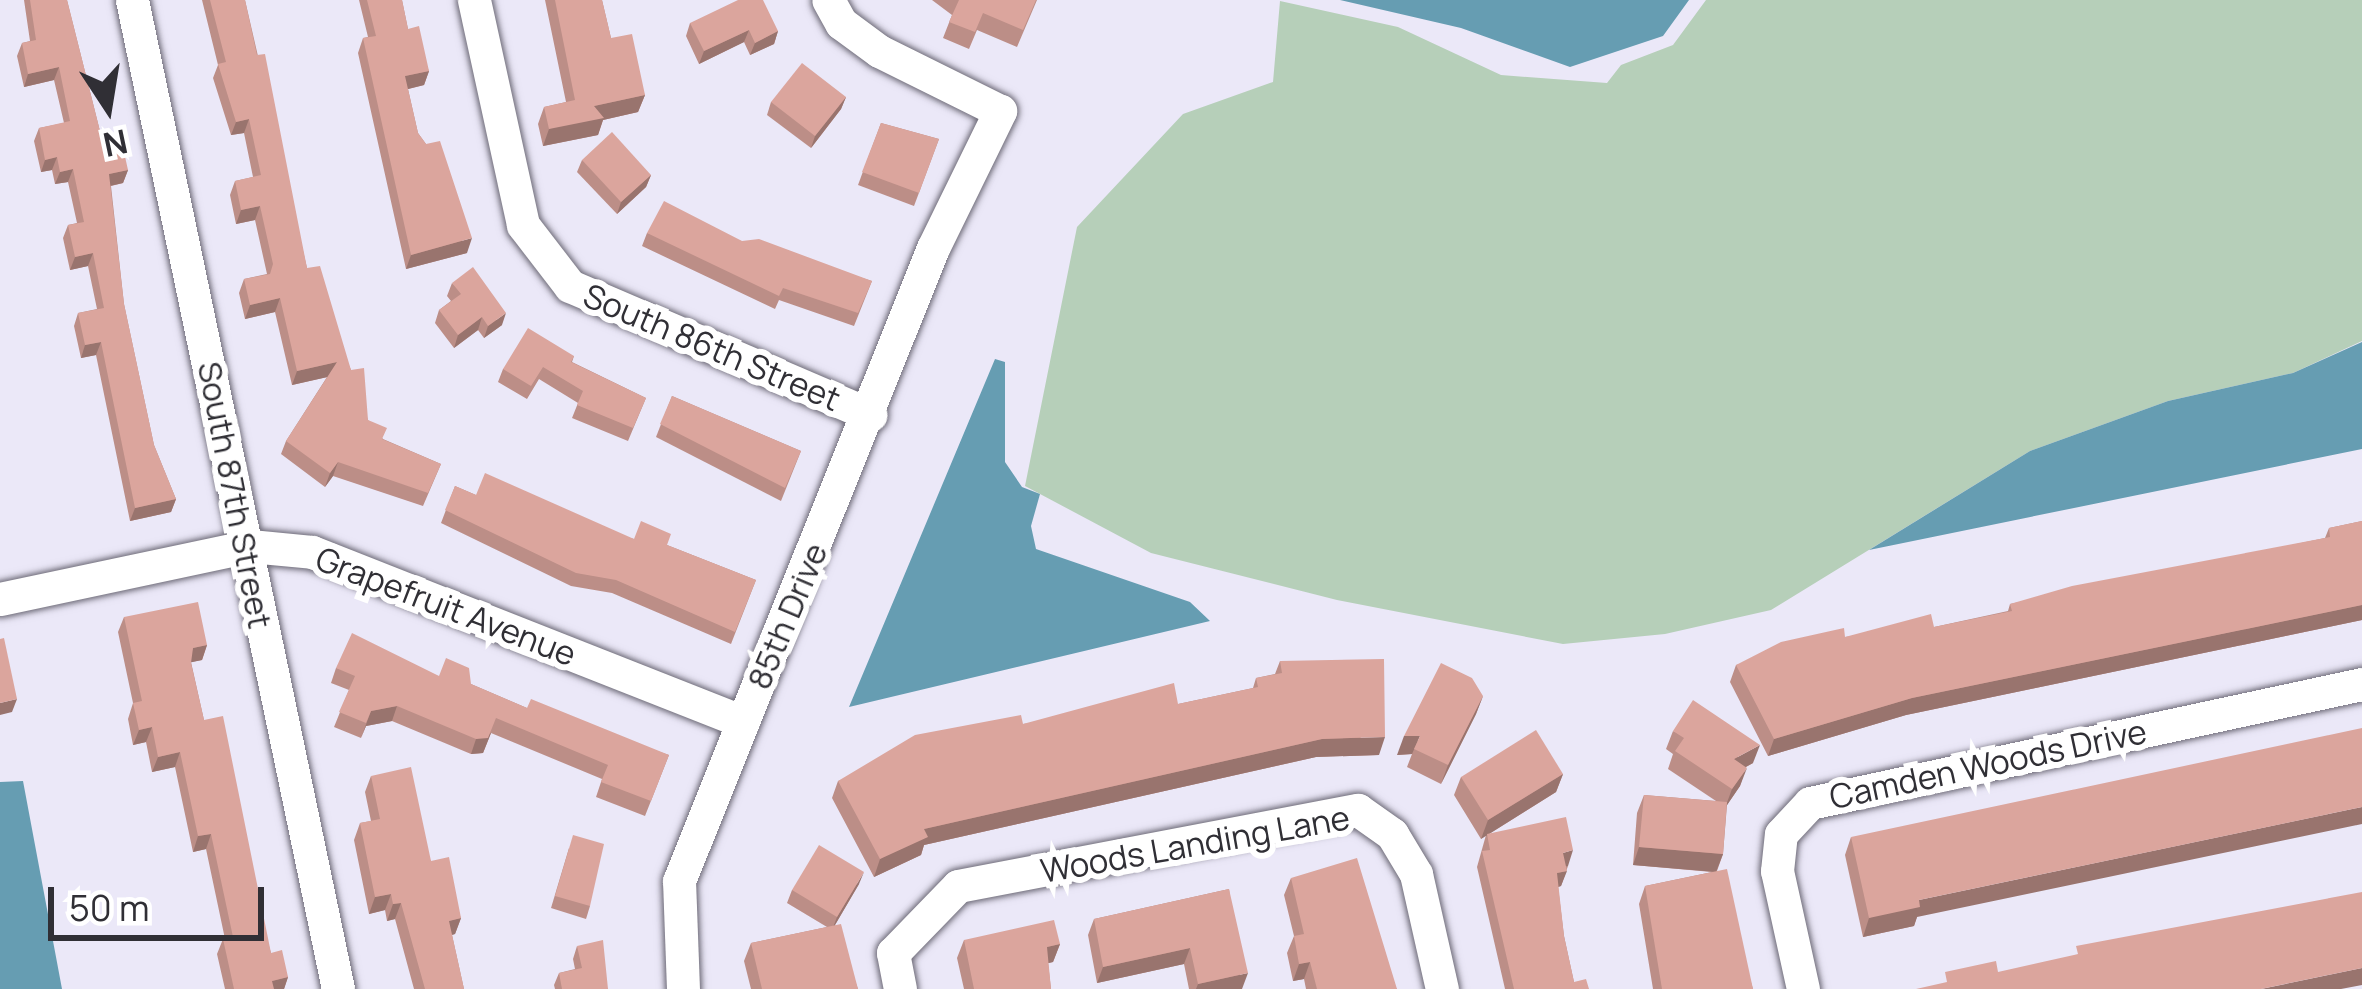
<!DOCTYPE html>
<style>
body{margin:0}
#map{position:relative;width:2362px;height:989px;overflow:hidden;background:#ebe8f8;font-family:Manrope,sans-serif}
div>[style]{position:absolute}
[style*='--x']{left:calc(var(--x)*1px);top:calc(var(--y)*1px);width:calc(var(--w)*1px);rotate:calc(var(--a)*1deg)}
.green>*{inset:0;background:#b6cfb9}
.water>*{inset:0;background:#669db2}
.roads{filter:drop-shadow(0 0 3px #6d6a77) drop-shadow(0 0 3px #6d6a77)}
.street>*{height:33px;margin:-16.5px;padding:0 16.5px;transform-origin:16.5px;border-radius:16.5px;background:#fff}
.wall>*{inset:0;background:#bc8e87}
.shaded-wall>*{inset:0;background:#99746e}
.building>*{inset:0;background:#dba59d}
span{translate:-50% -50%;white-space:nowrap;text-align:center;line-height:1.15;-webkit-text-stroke:12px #fff;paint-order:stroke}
.street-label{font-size:33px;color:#302f35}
.north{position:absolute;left:48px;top:48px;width:120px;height:120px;-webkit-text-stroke:9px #fff;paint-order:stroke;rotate:168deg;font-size:33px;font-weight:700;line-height:48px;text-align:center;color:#302f35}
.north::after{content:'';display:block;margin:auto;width:42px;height:54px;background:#302f35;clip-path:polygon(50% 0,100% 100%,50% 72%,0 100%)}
.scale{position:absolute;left:48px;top:887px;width:216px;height:54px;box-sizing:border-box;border:6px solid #302f35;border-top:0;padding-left:15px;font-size:36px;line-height:42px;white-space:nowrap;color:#302f35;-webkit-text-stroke:9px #fff;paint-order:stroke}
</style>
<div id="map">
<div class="green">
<i style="clip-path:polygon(1706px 0,2362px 0,2362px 341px,2293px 373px,2168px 401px,2030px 451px,1771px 610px,1665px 634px,1563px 644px,1337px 600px,1151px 553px,1025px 486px,1077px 227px,1183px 114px,1273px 82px,1280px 1px,1398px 27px,1501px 75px,1607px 83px,1621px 65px,1673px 45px)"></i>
</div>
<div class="water">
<i style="clip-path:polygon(1340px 0,1689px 0,1663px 36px,1570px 67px,1461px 28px)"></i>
<i style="clip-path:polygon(2362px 342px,2362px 449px,1869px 550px,2030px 451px,2168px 401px,2293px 373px)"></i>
<i style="clip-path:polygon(995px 359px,1005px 362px,1005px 462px,1022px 487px,1040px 494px,1031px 526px,1036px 549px,1190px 602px,1210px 621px,849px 707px)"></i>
<i style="clip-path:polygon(23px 781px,62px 989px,0 989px,0 782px)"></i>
</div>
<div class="roads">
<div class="street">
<i style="--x:132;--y:0;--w:1010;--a:78.23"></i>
<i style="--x:474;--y:0;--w:230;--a:77.7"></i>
<i style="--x:523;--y:225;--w:77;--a:52.4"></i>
<i style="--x:570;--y:286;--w:327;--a:23.2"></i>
<i style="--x:0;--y:599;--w:256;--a:-12"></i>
<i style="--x:250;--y:546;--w:62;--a:5.5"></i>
<i style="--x:312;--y:552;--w:463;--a:21.5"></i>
<i style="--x:683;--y:989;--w:108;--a:-92.1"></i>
<i style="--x:679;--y:881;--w:682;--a:-68.14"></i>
<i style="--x:933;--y:248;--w:153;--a:-63.9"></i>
<i style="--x:1000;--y:111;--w:135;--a:-153.6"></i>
<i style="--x:879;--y:51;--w:47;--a:-143.6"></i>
<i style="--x:841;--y:23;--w:26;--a:-119"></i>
<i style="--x:900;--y:989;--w:37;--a:-101"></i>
<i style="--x:893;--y:953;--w:93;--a:-45.9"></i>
<i style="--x:958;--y:886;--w:407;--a:-10.8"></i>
<i style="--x:1358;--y:810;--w:42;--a:35.2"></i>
<i style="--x:1392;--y:834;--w:47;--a:59"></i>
<i style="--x:1416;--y:874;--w:118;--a:77.3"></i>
<i style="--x:1803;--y:989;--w:121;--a:-102.4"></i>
<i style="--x:1777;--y:871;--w:37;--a:-84"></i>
<i style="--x:1781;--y:834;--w:42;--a:-46.9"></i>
<i style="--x:1810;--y:803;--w:565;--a:-12.17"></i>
</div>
</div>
<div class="wall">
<i style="clip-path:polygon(24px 0,67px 0,104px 147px,128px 170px,123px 183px,111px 186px,124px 304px,154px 445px,176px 499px,171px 512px,130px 521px,96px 355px,81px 358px,74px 326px,78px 313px,97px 309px,88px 266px,70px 270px,63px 238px,68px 225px,77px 223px,68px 182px,55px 184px,52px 170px,41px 172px,34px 141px,39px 128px,64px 123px,54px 80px,24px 87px,17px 56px,22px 43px,30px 41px)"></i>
<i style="clip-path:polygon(202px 0,245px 0,307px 268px,351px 370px,368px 420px,383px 439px,441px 464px,423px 506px,333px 476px,325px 487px,281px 454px,286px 441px,327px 377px,292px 385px,275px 312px,245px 319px,239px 293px,244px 279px,267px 274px,255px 220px,236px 224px,230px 195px,235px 181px,253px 177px,244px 133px,231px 135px,213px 78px,218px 65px)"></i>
<i style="clip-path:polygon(359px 0,402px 0,408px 29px,429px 71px,424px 85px,408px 89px,418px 133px,426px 144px,467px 253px,406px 269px,358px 53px,363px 38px,368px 37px)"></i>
<i style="clip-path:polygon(545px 0,602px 0,611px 38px,645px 95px,638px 112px,603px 120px,598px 135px,543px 146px,538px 124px,544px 107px,566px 102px)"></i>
<i style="clip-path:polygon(932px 0,1037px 0,1017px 47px,977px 30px,969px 49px,943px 38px,952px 15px)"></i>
<i style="clip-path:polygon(690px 23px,778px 31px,774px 44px,750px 55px,744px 42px,699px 64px,686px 36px)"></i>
<i style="clip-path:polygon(846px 97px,841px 109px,811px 148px,767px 115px,771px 102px)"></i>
<i style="clip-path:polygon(881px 123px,939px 139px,914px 206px,858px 185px)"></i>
<i style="clip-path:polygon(582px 160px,651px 175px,646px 187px,617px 214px,577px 172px)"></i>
<i style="clip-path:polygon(647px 233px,742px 241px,872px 281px,854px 326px,779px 300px,775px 309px,642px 246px)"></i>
<i style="clip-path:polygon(452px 283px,502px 325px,484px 338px,478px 330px,454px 348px,435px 323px,439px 310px,451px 301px,447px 296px)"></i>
<i style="clip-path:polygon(574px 356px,572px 362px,646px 398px,628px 441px,572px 418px,578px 403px,539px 379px,527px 399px,498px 382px,503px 369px)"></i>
<i style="clip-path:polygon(672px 396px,801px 451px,781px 501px,656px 437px)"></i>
<i style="clip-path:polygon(455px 486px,476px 495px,634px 539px,667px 545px,756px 580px,731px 644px,612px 593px,571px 586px,441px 523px)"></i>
<i style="clip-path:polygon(2362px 521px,2362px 620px,1906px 715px,1768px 756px,1730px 682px,1736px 665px,1845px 637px,1934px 627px,2008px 611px,2010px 604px,2325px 538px,2329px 528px)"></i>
<i style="clip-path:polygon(124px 617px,207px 645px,202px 660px,191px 662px,204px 720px,271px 953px,288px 977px,284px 989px,225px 989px,217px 954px,223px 939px,225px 939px,206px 849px,193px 852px,175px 767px,152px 772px,146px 742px,133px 745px,128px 719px,133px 703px,118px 632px)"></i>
<i style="clip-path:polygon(1280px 661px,1379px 755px,1316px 757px,924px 845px,921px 855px,874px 877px,832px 798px,838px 781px,1023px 724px,1178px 704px,1253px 688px,1256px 678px,1275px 674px)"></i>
<i style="clip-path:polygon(336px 668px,439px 676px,471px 684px,527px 708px,669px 755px,645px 816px,596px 797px,602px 779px,491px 733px,483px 753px,471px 754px,392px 721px,366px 726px,361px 738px,334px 727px,349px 690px,331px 683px)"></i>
<i style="clip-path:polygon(1483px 696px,1476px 714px,1441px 784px,1407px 767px,1412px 754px,1397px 755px)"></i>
<i style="clip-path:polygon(1673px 731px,1753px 763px,1746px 767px,1740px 786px,1727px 805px,1723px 854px,1717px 871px,1753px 989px,1653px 989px,1639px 904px,1645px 886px,1712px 872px,1633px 865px,1637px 813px,1644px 795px,1716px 801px,1668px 769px,1673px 754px,1666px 749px)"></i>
<i style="clip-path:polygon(1563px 774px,1556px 792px,1489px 834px,1568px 866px,1561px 886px,1558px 887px,1564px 936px,1574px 982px,1589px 989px,1505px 989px,1477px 867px,1486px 835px,1481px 839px,1454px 795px,1461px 777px)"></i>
<i style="clip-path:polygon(371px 776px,431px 861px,461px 918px,455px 934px,452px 935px,464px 989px,414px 989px,395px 919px,387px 921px,385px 910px,369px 914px,354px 840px,360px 823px,371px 821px,365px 792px)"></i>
<i style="clip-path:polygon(1851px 837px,1917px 917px,1914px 926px,1863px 937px,1845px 855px)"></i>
<i style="clip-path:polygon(569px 848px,590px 906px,586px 919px,551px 908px)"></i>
<i style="clip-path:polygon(1291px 878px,1397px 989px,1306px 989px,1304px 979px,1293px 981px,1287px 953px,1294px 936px,1284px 895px)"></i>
<i style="clip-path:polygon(859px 884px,835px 925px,858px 989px,751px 989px,744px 961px,751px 943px,827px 927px,787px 903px,792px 890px)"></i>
<i style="clip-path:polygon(1229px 889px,1242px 989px,1189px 989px,1184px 964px,1097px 983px,1088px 935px,1094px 919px)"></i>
<i style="clip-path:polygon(964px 940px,1060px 944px,1053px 962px,1048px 963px,1051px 989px,964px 989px,957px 958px)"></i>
<i style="clip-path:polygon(577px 946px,608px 989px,555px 989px,554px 985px,559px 973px,575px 969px,573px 959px)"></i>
</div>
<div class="shaded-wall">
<i style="clip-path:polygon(749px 30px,744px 42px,699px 64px,704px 51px)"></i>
<i style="clip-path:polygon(778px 31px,774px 44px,750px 55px,755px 43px)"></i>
<i style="clip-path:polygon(59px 67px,54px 80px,24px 87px,28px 74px)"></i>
<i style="clip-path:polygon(429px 71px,424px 85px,400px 91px,405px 76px)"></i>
<i style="clip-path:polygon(645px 95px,638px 112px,603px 120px,598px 135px,543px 146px,549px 129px,594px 106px)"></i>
<i style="clip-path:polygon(846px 97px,841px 109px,811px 148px,815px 136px)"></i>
<i style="clip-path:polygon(249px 119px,244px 133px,231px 135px,236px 122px)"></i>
<i style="clip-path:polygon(57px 157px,52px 170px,41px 172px,45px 160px)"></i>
<i style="clip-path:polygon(73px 169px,68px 182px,55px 184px,60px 172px)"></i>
<i style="clip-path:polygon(128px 170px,123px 183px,105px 187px,109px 174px)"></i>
<i style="clip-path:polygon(651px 175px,646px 187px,617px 214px,621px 202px)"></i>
<i style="clip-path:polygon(260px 206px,255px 220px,236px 224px,241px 210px)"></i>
<i style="clip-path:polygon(472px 238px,467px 253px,406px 269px,411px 255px)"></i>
<i style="clip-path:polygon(93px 253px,88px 266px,70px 270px,75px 257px)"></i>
<i style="clip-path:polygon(280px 298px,275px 312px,245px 319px,250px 305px)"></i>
<i style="clip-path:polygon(506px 313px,502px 325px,484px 338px,488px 326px)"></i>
<i style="clip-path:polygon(482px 317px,478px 330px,454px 348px,458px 335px)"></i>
<i style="clip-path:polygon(101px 342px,96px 355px,81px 358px,85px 345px)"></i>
<i style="clip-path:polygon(337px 362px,332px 376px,292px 385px,297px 371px)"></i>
<i style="clip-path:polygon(338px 462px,333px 476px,325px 487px,330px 473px)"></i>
<i style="clip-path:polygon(176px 499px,171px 512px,130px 521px,135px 508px)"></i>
<i style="clip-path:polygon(2362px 605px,2362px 620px,1906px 715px,1768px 756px,1774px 739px,1912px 698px)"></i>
<i style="clip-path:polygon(207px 645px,202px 660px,188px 663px,193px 648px)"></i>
<i style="clip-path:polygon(1483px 696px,1476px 714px,1441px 784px,1448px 765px)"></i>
<i style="clip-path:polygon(17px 699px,12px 712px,0 715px,0 703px)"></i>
<i style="clip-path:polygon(397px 706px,392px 721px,366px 726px,361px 738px,371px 711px)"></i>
<i style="clip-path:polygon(152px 727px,146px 742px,133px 745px,139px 730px)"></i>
<i style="clip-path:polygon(491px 733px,483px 753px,471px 754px,476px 739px)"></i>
<i style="clip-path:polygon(1404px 736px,1420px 736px,1412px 754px,1397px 755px)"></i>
<i style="clip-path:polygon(1385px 737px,1379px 755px,1316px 757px,924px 845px,921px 855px,874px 877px,880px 859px,924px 829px,1322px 739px)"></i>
<i style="clip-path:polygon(1760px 745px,1753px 763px,1727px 777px,1734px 759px)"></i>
<i style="clip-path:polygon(180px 752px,175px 767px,152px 772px,158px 757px)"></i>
<i style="clip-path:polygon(1747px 768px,1740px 786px,1725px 808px,1732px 789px)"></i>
<i style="clip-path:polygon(1563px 774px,1556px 792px,1481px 839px,1488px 820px)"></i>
<i style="clip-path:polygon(2362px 807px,2362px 824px,1917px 917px,1914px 926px,1863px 937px,1869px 918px,1919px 900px)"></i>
<i style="clip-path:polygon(211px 834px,206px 849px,193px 852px,198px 836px)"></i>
<i style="clip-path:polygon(1639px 847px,1723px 854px,1716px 872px,1633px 865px)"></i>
<i style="clip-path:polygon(1573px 850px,1568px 866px,1557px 868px,1563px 853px)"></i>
<i style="clip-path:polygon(1567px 871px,1561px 886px,1551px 889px,1557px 873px)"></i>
<i style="clip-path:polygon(864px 872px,859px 884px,832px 930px,837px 917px)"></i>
<i style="clip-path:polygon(391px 894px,385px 910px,369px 914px,375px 897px)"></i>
<i style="clip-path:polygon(401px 903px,395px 919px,387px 921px,393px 904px)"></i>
<i style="clip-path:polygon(461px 918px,455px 934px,443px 937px,449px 921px)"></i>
<i style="clip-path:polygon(1060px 944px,1053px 962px,1040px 965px,1047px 947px)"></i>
<i style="clip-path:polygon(1190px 948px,1184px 964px,1097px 983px,1103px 967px)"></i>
<i style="clip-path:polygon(1310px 962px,1304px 979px,1293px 981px,1299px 964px)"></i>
<i style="clip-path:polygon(2362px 968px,2362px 985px,2341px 989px,2261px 989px)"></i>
<i style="clip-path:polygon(1248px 973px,1242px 989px,1196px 989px,1198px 984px)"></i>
<i style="clip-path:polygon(288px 977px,284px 989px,269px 989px,272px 981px)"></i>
</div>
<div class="building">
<i style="clip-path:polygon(30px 0,67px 0,104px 147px,122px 143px,128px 170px,109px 174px,124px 304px,154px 445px,176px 499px,135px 508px,101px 342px,85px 345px,78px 313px,104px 308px,93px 253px,75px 257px,68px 225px,84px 222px,73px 169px,60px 172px,57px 157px,45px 160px,39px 128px,70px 121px,59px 67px,28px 74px,22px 43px,36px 40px)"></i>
<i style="clip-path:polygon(210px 0,245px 0,257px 55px,265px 54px,307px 268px,320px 266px,351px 370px,364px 368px,368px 420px,387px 428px,382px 439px,441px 464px,428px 493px,338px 462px,330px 473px,286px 441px,337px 362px,297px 371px,280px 298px,250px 305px,244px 279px,270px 274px,273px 264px,260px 206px,241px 210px,235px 181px,261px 175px,249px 119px,236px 122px,218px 64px,226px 62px)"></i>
<i style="clip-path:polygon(367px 0,402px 0,408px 29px,419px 26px,429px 71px,405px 76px,418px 133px,426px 144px,440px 141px,472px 238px,411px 255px,363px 38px,376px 36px)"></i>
<i style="clip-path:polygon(555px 0,602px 0,611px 38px,632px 34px,645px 95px,594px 106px,604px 118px,549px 129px,544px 107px,575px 100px)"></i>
<i style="clip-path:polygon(738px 0,763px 0,778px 31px,755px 43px,749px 30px,704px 51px,690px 23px)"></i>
<i style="clip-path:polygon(959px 0,1036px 0,1023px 30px,983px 13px,975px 32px,949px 22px)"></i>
<i style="clip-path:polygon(802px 63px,846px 97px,815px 136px,771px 102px)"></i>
<i style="clip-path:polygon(881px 123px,939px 139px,919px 193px,862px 172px)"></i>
<i style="clip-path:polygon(612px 132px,651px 175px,621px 202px,582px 160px)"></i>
<i style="clip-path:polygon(664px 201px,742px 241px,759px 239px,872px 281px,858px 313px,783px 288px,779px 296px,647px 233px)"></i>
<i style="clip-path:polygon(473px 267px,506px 313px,488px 326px,482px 317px,458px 335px,439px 310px,461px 294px,452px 283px)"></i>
<i style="clip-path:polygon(528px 328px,574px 356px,571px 362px,646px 398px,633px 428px,577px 405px,583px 391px,543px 367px,531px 386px,503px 369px)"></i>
<i style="clip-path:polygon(672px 396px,801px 451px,785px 488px,660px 424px)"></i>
<i style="clip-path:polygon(485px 473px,634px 539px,641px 521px,671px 534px,667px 545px,756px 580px,735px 632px,616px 580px,576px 573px,445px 510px,455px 486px,476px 495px)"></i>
<i style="clip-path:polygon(2362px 521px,2362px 605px,1912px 698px,1774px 739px,1736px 665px,1781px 642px,1844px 628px,1845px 637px,1931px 614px,1934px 627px,2012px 611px,2010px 604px,2072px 586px,2330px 537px,2329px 528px)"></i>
<i style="clip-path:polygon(198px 602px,207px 645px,193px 648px,191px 663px,204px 720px,223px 716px,271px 953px,282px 950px,288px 977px,272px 981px,274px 989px,234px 989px,223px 939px,233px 937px,211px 834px,198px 836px,180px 752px,158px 757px,152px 727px,139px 730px,133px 703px,142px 701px,124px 617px)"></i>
<i style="clip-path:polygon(352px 633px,439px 676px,446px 658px,469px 668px,471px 684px,527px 708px,531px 699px,669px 755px,651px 801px,601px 782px,608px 765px,496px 718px,488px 738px,476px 739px,397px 706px,371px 711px,366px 723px,339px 712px,355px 676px,336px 668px)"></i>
<i style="clip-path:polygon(4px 638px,17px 699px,0 703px,0 639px)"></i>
<i style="clip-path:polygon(1384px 659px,1385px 737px,1322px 739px,924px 829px,928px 837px,880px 859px,838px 781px,915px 735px,1021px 715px,1023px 724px,1174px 683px,1178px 704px,1258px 687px,1256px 678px,1282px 673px,1280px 661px)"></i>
<i style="clip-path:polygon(1441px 663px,1472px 678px,1483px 696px,1448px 765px,1414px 749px,1420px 736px,1404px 736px)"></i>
<i style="clip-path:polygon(1693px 700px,1760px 745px,1734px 759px,1747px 768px,1732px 789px,1675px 751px,1684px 738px,1673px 731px)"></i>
<i style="clip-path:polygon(2362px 728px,2362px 807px,1919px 900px,1920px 907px,1869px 918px,1851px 837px)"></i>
<i style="clip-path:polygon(1536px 730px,1563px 774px,1488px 820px,1461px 777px)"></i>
<i style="clip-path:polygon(411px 767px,431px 861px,449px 857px,461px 918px,449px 921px,464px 989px,425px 989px,401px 903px,393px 904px,391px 894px,375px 897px,360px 823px,380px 819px,371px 776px)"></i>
<i style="clip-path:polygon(1644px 795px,1727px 802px,1723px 854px,1639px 847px)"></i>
<i style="clip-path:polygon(1566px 817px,1573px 850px,1563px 853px,1567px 871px,1557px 873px,1564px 936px,1574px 982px,1586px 979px,1589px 989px,1514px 989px,1482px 851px,1490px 850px,1487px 834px)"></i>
<i style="clip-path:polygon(573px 835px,604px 844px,590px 906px,555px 896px)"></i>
<i style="clip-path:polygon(819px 845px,864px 872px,837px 917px,792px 890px)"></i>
<i style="clip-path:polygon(1357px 858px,1397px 989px,1317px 989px,1310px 962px,1299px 964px,1294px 936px,1304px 934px,1291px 878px)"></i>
<i style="clip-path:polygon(1727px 869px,1753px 989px,1662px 989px,1645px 886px)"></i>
<i style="clip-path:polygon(1229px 889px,1248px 973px,1198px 984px,1190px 948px,1103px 967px,1094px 919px)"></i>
<i style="clip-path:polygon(2362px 892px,2362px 968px,2261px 989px,1916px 989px,1947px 982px,1945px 972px,1996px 961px,1998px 972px,2078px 954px,2076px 946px)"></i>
<i style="clip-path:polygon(1054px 920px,1060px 944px,1047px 947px,1051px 989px,974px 989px,964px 940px)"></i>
<i style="clip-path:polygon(841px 924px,858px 989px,762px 989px,751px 943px)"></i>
<i style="clip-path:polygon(603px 940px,608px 989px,562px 989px,559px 973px,582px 968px,577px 946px)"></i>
</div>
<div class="street-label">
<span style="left:712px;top:347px;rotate:23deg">South 86th Street</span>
<span style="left:235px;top:495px;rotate:79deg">South 87th Street</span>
<span style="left:446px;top:606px;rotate:21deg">Grapefruit Avenue</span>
<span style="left:787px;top:616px;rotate:-67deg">85th Drive</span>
<span style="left:1988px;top:764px;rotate:-12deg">Camden Woods Drive</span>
<span style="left:1195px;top:844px;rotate:-10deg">Woods Landing Lane</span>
</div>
<div class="north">N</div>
<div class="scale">50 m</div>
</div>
